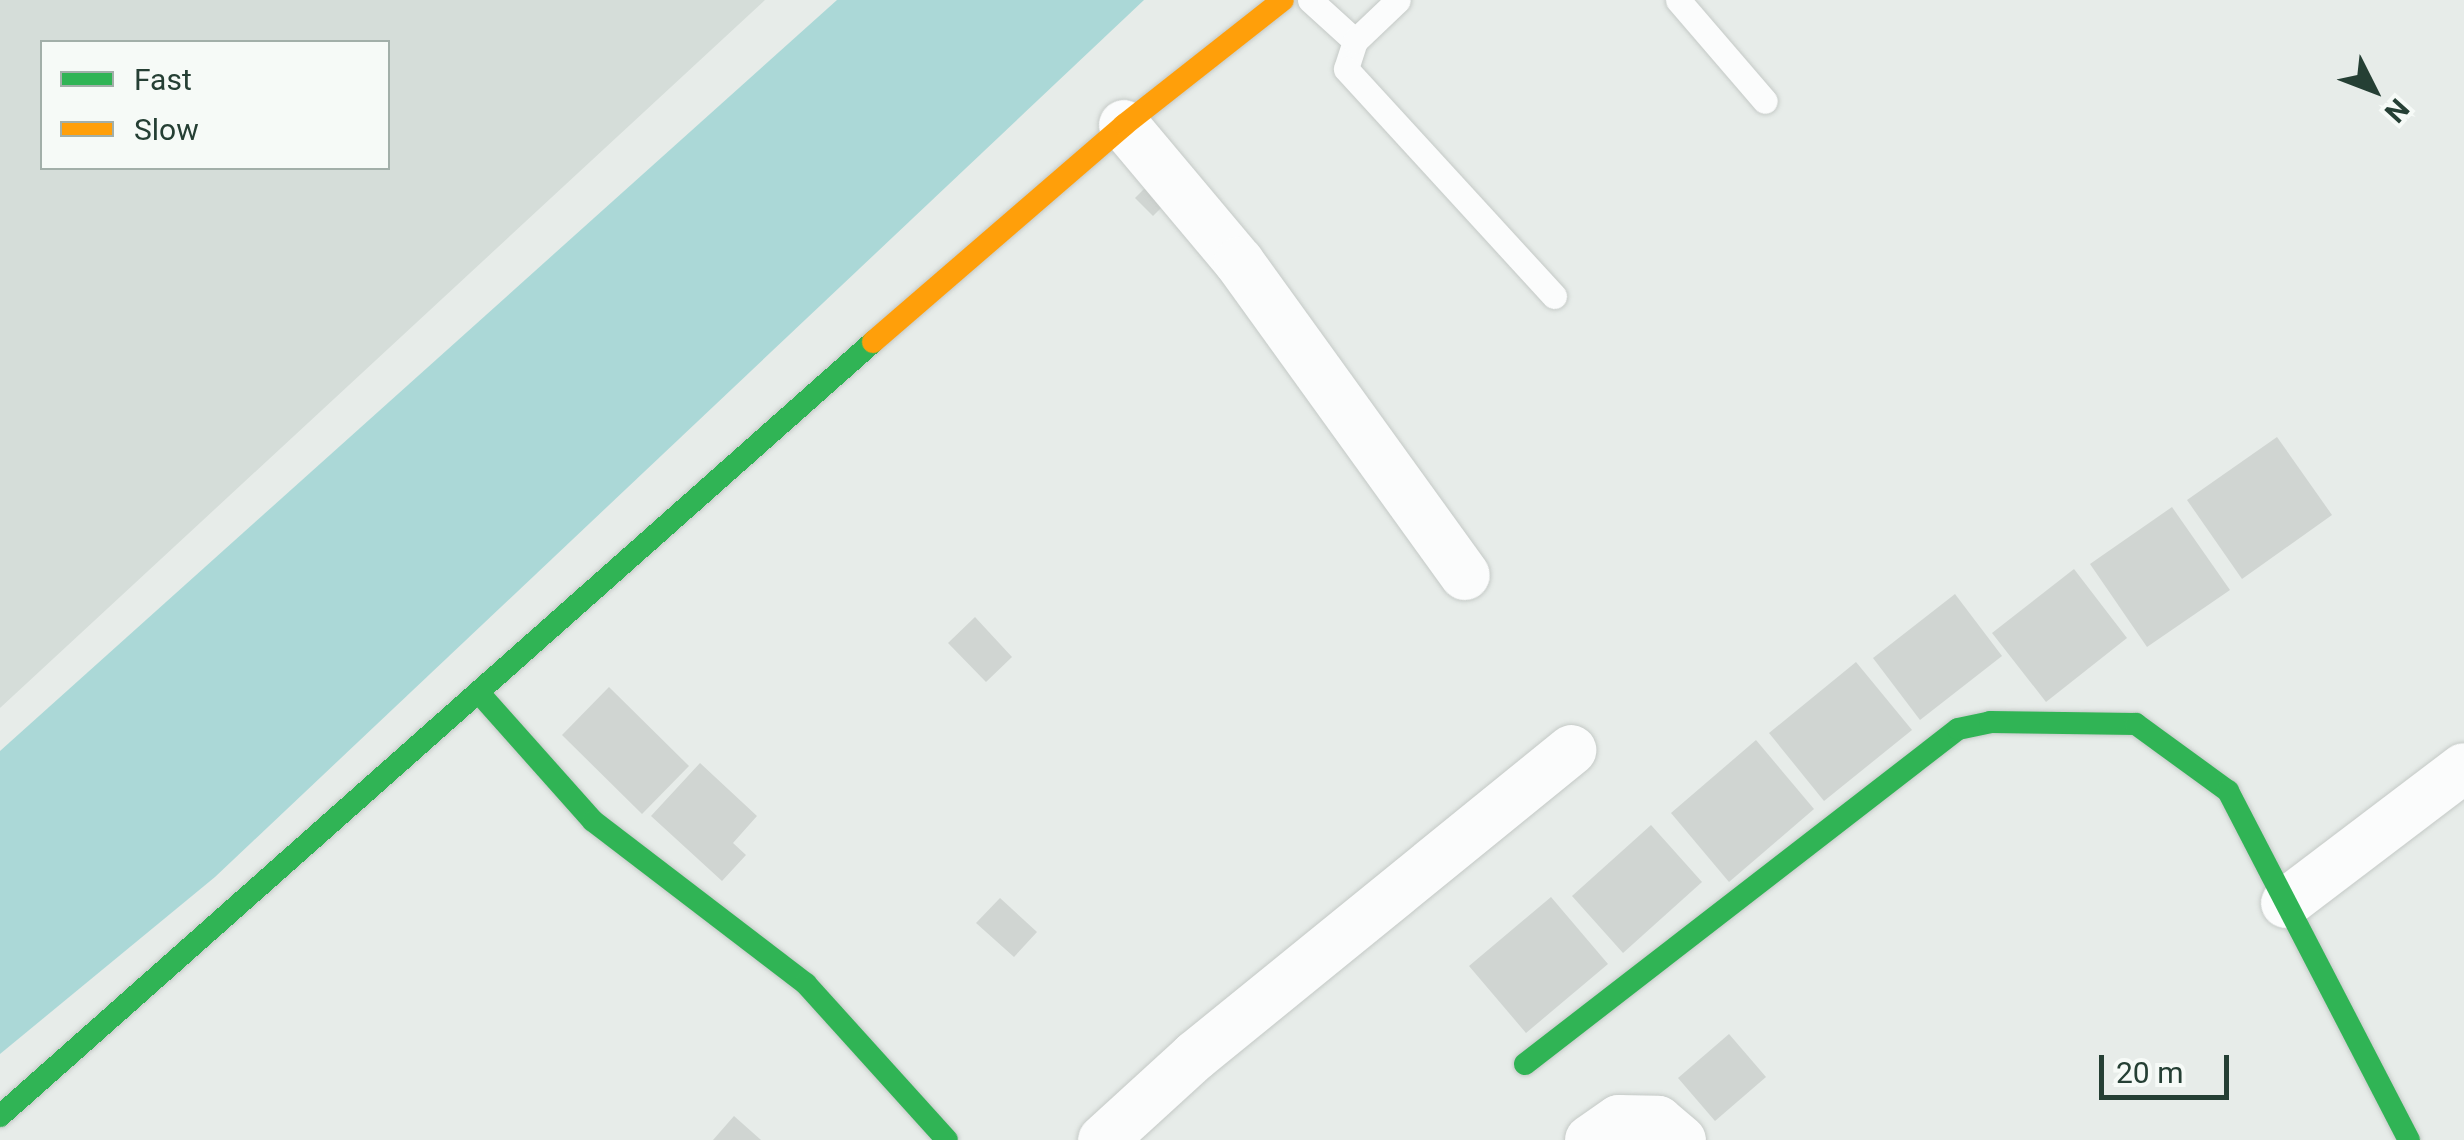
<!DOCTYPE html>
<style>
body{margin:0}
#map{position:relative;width:2464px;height:1140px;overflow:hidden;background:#e7ece9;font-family:Roboto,sans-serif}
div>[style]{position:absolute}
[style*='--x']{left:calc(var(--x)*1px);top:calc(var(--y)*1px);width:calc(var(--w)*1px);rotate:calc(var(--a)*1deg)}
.built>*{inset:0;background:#d5ddd9}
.water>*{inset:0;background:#abd8d7}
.building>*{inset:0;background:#d0d5d2}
.roads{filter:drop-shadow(0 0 2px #c4c9c6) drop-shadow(0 0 2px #c4c9c6)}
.lane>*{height:25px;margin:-12.5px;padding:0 12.5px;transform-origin:12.5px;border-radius:12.5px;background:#fbfcfc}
.street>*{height:50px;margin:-25px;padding:0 25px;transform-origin:25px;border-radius:25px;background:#fbfcfc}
.fast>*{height:22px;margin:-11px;padding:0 11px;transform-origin:11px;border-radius:11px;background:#30b455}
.slow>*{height:22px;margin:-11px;padding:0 11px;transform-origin:11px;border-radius:11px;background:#ff9f0a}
span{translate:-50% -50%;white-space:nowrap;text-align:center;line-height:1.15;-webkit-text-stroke:8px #f6faf7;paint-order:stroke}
.legend{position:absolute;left:40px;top:40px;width:350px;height:130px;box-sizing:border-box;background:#f6faf7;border:2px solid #a2afa9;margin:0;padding:12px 18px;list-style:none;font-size:30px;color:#253f34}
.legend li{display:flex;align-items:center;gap:20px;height:50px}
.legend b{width:50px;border:2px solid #a2afa9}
.north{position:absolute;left:2324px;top:40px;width:100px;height:100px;-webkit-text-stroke:8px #f6faf7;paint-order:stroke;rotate:132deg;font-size:28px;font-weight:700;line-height:40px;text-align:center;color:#253f34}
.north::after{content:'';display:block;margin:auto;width:35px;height:45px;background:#253f34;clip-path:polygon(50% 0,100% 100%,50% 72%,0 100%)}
.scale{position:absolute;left:2099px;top:1055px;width:130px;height:45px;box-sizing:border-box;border:5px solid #253f34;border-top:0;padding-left:12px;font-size:30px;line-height:35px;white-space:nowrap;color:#253f34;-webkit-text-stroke:8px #f6faf7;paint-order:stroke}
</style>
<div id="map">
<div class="built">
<i style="clip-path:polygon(evenodd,0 0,765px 0,0 708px,0 0,42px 42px,388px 42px,388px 168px,42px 168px,42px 42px)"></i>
</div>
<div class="water">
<i style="clip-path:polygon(837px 0,1144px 0,215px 877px,0 1054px,0 751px)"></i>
</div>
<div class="building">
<i style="clip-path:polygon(1151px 182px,1169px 200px,1153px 216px,1135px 198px)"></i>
<i style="clip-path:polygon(2277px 437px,2332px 515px,2242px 579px,2187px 500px)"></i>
<i style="clip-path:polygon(2172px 507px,2230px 590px,2147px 647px,2090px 564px)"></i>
<i style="clip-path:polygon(2074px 569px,2127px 638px,2046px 702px,1992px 633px)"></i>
<i style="clip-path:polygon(1955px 594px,2002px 656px,1920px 720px,1873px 658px)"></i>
<i style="clip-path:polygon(975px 617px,1012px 657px,986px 682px,948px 643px)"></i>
<i style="clip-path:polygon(1856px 662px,1912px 730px,1824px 801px,1769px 733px)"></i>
<i style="clip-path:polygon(609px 687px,689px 766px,642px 814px,562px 735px)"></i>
<i style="clip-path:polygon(1756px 740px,1814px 809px,1729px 882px,1671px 813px)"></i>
<i style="clip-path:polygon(700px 763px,757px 816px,733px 843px,746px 855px,722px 881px,651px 816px)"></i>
<i style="clip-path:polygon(1651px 825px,1702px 882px,1623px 953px,1572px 896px)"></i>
<i style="clip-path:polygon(1551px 897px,1608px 964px,1526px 1033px,1469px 966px)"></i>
<i style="clip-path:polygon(1000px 898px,1037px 932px,1014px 957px,976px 923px)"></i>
<i style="clip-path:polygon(1729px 1034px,1766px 1077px,1715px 1121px,1678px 1078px)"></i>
<i style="clip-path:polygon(734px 1116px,761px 1140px,713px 1140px)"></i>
</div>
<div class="roads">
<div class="lane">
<i style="--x:1310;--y:0;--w:61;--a:42.3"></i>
<i style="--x:1355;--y:41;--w:29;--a:108"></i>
<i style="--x:1346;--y:69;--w:308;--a:47.5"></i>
<i style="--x:1678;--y:0;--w:133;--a:49.3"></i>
<i style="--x:1355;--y:41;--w:59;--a:-43.6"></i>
</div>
<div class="street">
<i style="--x:1124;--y:125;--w:179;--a:50"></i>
<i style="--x:1239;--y:262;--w:386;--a:54.2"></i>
<i style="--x:2286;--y:903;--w:223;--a:-37.2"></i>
<i style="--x:1103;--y:1140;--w:125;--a:-42.4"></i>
<i style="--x:1195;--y:1056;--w:485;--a:-39.1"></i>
<i style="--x:1590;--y:1140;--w:35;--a:-35"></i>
<i style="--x:1619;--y:1120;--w:39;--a:1"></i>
<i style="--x:1658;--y:1121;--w:30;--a:40"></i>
</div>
<div class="fast">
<i style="--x:479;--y:693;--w:171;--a:48.3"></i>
<i style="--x:593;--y:821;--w:268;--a:37.4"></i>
<i style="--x:806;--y:984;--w:210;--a:47.9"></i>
<i style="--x:1525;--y:1064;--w:547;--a:-37.73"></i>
<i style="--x:1958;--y:729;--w:33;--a:-12"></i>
<i style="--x:1990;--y:722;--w:146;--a:0.8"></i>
<i style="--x:2136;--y:724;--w:114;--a:36.1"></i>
<i style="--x:2228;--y:791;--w:393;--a:62.6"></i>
<i style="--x:0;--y:1116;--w:1167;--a:-41.56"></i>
</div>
<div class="slow">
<i style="--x:873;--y:342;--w:332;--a:-40.8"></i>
<i style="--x:1124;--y:125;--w:202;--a:-38.2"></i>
</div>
</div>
<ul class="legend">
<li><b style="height:12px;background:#30b455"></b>Fast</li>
<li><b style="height:12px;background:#ff9f0a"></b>Slow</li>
</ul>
<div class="north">N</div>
<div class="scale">20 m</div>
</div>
